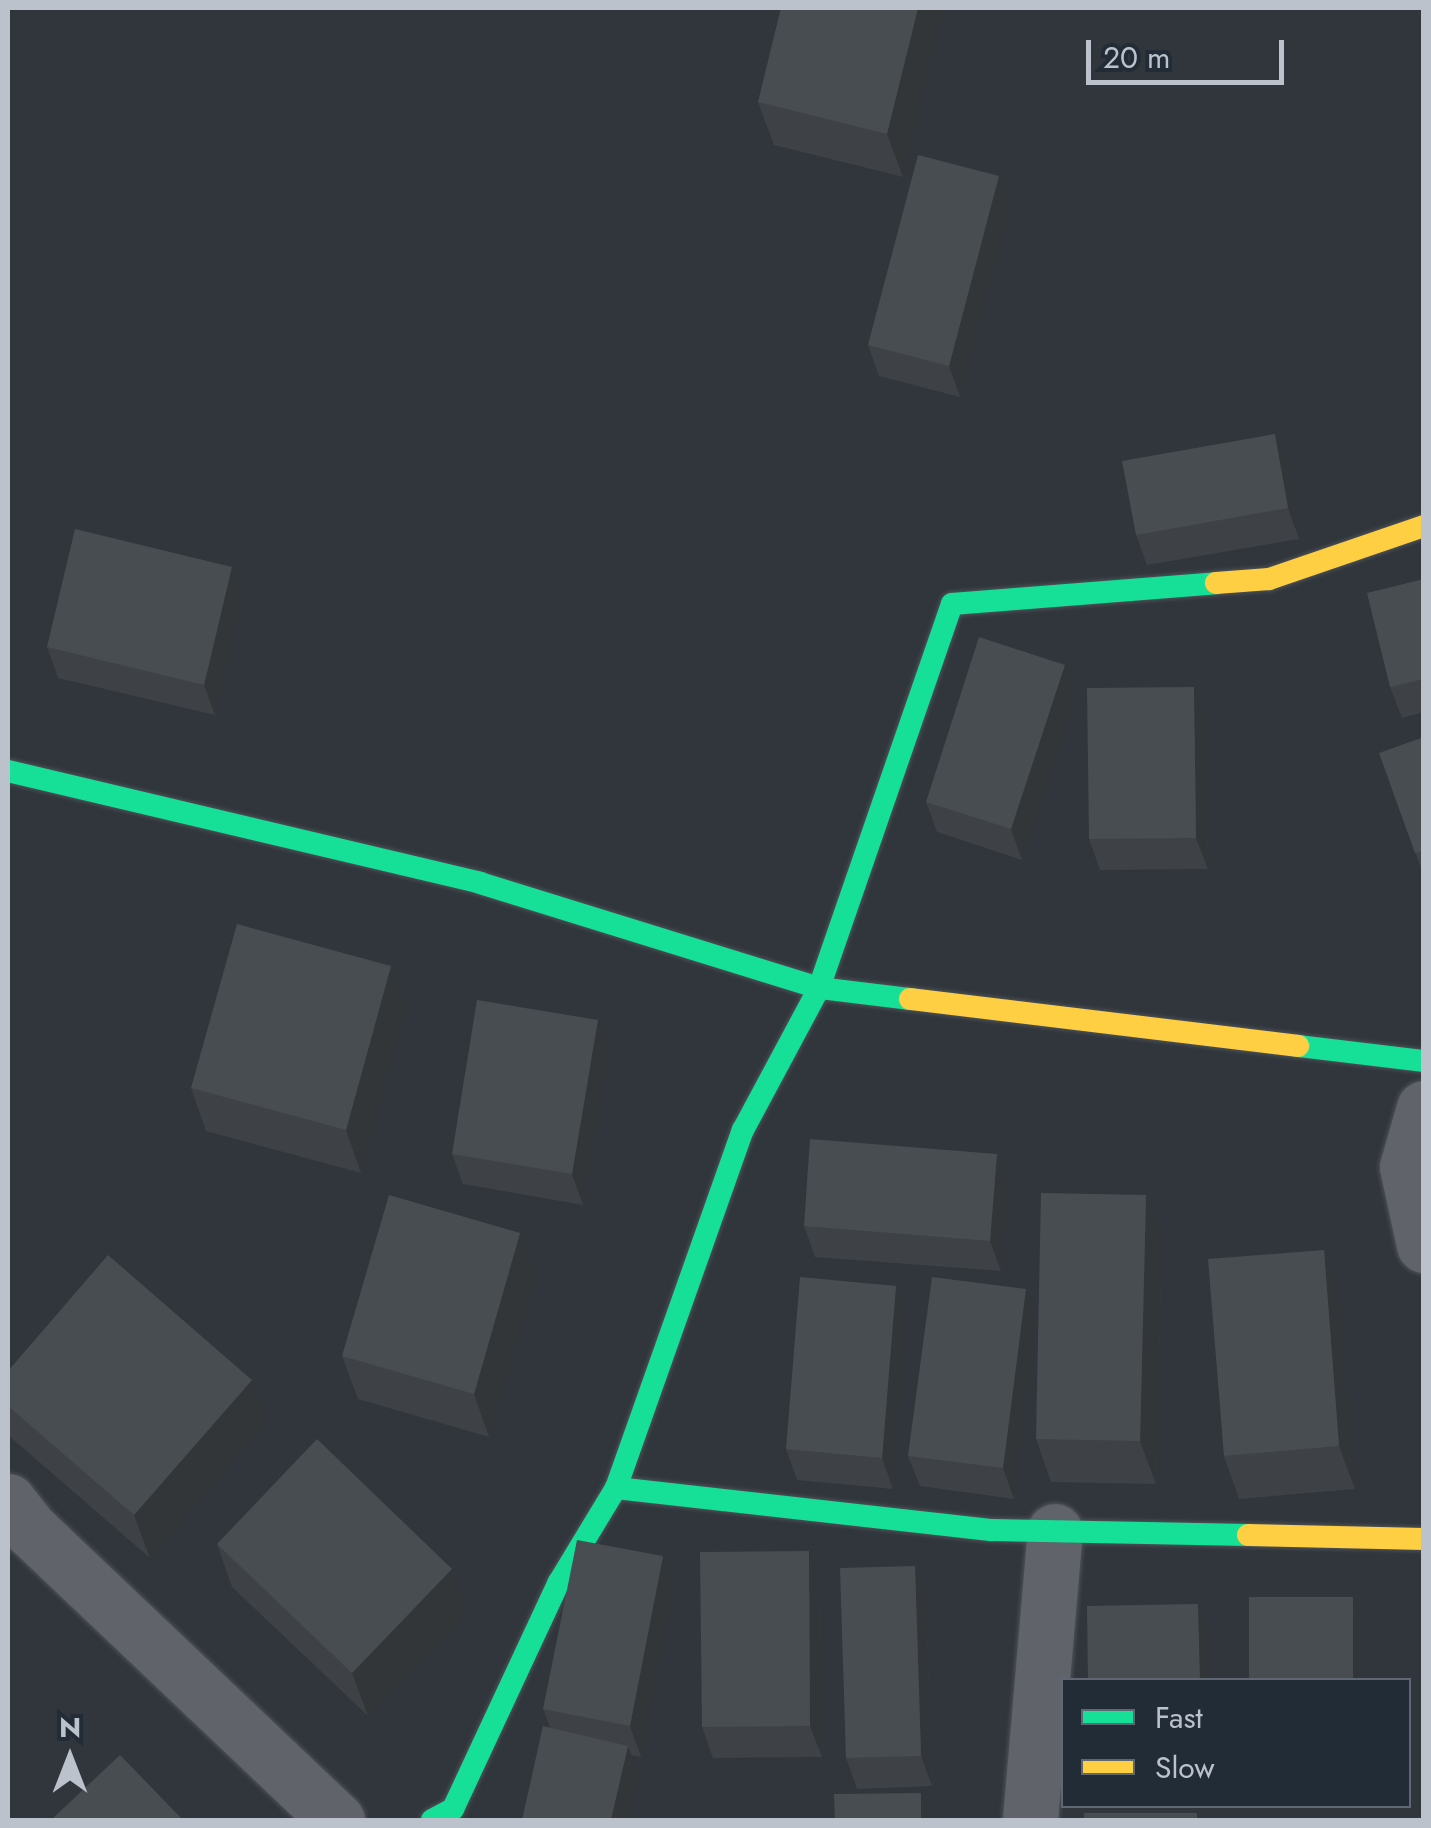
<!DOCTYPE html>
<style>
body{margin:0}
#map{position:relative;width:1431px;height:1828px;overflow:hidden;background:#30363c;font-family:Jost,sans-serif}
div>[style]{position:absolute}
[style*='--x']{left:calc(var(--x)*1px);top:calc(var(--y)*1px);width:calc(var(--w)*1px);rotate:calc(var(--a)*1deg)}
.roads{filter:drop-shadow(0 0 2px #4e5257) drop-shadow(0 0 2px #4e5257)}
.street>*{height:55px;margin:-27.5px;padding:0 27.5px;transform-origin:27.5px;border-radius:27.5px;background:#60646a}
.fast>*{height:22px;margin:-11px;padding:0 11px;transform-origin:11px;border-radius:11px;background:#16e098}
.slow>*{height:22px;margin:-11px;padding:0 11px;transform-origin:11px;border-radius:11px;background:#ffcf43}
.wall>*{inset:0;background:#3e4247}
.shaded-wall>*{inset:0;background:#323639}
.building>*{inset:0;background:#484d52}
span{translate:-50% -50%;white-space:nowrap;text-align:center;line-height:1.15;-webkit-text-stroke:10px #222c37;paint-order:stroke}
.frame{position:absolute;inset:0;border:10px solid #bbc2cb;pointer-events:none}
.legend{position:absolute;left:1061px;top:1678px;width:350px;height:130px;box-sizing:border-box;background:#222c37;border:2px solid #5f6872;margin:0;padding:12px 18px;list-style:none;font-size:30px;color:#bbc2cb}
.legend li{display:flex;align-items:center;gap:20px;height:50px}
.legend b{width:50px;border:2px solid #5f6872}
.north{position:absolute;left:20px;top:1708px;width:100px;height:100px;-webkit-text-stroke:8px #222c37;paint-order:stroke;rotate:0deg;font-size:28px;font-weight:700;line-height:40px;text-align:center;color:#bbc2cb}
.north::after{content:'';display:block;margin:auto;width:35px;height:45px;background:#bbc2cb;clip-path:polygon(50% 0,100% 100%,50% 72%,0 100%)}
.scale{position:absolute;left:1086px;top:40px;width:198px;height:45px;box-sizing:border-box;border:5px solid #bbc2cb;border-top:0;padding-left:12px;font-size:30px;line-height:35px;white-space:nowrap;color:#bbc2cb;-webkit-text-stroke:8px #222c37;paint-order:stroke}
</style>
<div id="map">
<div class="roads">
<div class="street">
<i style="--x:1424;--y:1108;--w:61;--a:106.1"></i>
<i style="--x:1407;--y:1167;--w:80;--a:77.7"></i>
<i style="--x:8;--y:1501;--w:37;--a:52"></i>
<i style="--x:31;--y:1530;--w:422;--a:43.5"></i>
<i style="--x:1030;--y:1820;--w:290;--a:-85.1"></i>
</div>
<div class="fast">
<i style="--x:8;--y:771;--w:485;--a:13.3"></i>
<i style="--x:480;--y:883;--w:355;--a:17.2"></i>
<i style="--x:819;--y:988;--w:92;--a:6.9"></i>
<i style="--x:1298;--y:1046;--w:127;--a:6.8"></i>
<i style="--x:616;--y:1488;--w:380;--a:-70.5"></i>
<i style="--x:743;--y:1130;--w:161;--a:-61.8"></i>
<i style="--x:819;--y:988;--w:406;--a:-70.9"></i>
<i style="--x:952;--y:604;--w:265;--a:-4.5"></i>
<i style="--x:432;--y:1820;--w:24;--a:-28"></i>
<i style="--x:453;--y:1809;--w:251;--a:-65"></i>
<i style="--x:559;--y:1582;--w:110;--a:-58.8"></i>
<i style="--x:616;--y:1488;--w:377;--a:6.4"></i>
<i style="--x:991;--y:1530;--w:257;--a:1.1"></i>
</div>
<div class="slow">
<i style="--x:1216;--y:583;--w:53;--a:-4.3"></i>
<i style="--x:1269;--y:579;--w:164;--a:-18.9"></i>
<i style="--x:910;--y:999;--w:391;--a:6.9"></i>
<i style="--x:1248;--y:1535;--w:176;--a:1.3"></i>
</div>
</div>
<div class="wall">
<i style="clip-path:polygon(781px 8px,944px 8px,903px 177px,774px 145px,758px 102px)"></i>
<i style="clip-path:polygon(1010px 207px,960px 397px,879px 376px,868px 345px)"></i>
<i style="clip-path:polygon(1286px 465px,1299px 539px,1147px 565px,1136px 535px)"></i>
<i style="clip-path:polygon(1424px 579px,1424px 712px,1402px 718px,1390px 687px)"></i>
<i style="clip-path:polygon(243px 597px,215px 715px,58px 678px,47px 647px)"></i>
<i style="clip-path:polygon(1076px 696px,1022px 860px,937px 832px,926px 802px)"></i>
<i style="clip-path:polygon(1205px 718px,1208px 869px,1100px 870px,1089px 839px)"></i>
<i style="clip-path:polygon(1424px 737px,1424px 876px,1390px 784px)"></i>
<i style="clip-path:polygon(391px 966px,406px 1009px,361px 1173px,206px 1131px,191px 1088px)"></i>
<i style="clip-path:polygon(609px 1051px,583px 1205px,463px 1184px,452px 1154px)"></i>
<i style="clip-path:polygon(997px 1154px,1008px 1184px,1001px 1271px,815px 1257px,804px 1226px)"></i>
<i style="clip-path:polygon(1146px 1195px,1162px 1238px,1156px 1484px,1051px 1482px,1036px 1439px)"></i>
<i style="clip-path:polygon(520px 1233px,536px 1276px,489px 1437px,358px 1399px,342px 1356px)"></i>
<i style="clip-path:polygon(1324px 1250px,1340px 1293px,1355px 1489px,1239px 1499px,1224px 1456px)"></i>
<i style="clip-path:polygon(896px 1286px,907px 1317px,893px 1489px,797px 1480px,786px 1449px)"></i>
<i style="clip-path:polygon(1037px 1320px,1014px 1499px,920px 1486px,908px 1456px)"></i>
<i style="clip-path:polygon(8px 1371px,252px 1380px,268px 1422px,150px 1558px,8px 1435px)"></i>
<i style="clip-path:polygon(217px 1544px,468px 1612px,368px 1716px,232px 1587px)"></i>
<i style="clip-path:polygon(663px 1556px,674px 1587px,641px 1757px,631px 1755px,639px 1777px,550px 1728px,543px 1709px)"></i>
<i style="clip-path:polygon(915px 1566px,926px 1597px,932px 1786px,857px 1789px,846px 1758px)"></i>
<i style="clip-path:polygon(820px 1581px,822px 1757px,713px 1758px,702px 1727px)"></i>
</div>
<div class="shaded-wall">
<i style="clip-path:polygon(918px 8px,944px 8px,903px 177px,887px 134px)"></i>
<i style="clip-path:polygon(999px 176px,1010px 207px,960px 397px,949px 366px)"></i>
<i style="clip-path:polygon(1275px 434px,1286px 465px,1299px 539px,1288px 508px)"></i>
<i style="clip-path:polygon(232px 567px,243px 597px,215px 715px,204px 685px)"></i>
<i style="clip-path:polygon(1065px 665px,1076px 696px,1022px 860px,1011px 829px)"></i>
<i style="clip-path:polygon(1194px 687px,1205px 718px,1208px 869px,1196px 838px)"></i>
<i style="clip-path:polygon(391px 966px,406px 1009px,361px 1173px,346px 1130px)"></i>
<i style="clip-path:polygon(598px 1020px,609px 1051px,583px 1205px,572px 1174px)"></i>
<i style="clip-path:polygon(997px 1154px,1008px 1184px,1001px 1271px,990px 1241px)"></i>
<i style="clip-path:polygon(1146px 1195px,1162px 1238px,1156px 1484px,1140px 1441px)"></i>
<i style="clip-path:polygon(520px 1233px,536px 1276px,489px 1437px,474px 1394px)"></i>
<i style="clip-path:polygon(1324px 1250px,1340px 1293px,1355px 1489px,1339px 1446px)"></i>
<i style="clip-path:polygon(896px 1286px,907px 1317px,893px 1489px,882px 1458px)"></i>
<i style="clip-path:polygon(1026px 1289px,1037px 1320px,1014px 1499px,1003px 1468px)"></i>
<i style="clip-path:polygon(252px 1380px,268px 1422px,150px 1558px,134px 1515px)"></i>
<i style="clip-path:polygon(809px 1551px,820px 1581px,822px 1757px,810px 1726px)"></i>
<i style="clip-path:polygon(663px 1556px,674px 1587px,641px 1757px,630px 1726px)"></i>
<i style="clip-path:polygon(915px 1566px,926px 1597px,932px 1786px,921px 1756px)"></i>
<i style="clip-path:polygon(452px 1569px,468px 1612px,368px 1716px,352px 1673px)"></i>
<i style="clip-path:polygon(1353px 1597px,1364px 1628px,1364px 1680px,1353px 1680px)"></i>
<i style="clip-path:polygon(1198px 1604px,1209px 1634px,1210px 1680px,1200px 1680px)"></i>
<i style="clip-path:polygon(628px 1746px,639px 1777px,629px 1820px,611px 1820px)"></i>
<i style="clip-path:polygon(921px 1793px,931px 1820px,921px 1820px)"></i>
</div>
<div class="building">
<i style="clip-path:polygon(781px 8px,918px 8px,887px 134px,758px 102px)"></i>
<i style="clip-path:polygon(918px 155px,999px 176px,949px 366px,868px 345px)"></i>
<i style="clip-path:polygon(1275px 434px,1288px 508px,1136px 535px,1122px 461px)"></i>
<i style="clip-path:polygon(75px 529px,232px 567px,204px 685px,47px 647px)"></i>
<i style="clip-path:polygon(1424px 579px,1424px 679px,1390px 687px,1367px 593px)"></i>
<i style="clip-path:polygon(979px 637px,1065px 665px,1011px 829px,926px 802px)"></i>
<i style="clip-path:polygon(1194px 687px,1196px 838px,1089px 839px,1087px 688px)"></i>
<i style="clip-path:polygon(1424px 737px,1424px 851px,1415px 853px,1379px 753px)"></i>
<i style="clip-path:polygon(237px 924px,391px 966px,346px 1130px,191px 1088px)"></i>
<i style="clip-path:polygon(477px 1000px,598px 1020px,572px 1174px,452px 1154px)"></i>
<i style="clip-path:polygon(810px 1139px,997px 1154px,990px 1241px,804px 1226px)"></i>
<i style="clip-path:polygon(1041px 1193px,1146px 1195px,1140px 1441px,1036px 1439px)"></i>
<i style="clip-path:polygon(389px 1195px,520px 1233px,474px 1394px,342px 1356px)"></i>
<i style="clip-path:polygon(1324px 1250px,1339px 1446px,1224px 1456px,1208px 1259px)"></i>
<i style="clip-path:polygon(108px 1255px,252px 1380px,134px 1515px,8px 1406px,8px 1371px)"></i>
<i style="clip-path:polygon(800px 1277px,896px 1286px,882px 1458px,786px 1449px)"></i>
<i style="clip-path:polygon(932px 1277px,1026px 1289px,1003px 1468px,908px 1456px)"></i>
<i style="clip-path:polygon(317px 1439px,452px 1569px,352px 1673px,217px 1544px)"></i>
<i style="clip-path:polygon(577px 1540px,663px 1556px,630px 1726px,543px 1709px)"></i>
<i style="clip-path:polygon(809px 1551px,810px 1726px,702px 1727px,700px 1552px)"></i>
<i style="clip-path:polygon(915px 1566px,921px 1756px,846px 1758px,840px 1568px)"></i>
<i style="clip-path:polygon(1249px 1597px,1353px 1597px,1353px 1680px,1249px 1680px)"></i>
<i style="clip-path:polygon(1198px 1604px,1200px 1680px,1088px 1680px,1087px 1606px)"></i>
<i style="clip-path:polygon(543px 1726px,628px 1746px,611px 1820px,522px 1820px)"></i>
<i style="clip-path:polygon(120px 1755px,183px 1820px,51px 1820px)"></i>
<i style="clip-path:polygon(921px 1793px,921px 1820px,835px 1820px,834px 1794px)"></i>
<i style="clip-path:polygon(1084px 1813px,1197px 1813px,1197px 1820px,1084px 1820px)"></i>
</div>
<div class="frame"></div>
<ul class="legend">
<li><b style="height:12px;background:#16e098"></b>Fast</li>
<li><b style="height:12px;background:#ffcf43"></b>Slow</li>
</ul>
<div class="north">N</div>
<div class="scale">20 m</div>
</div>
